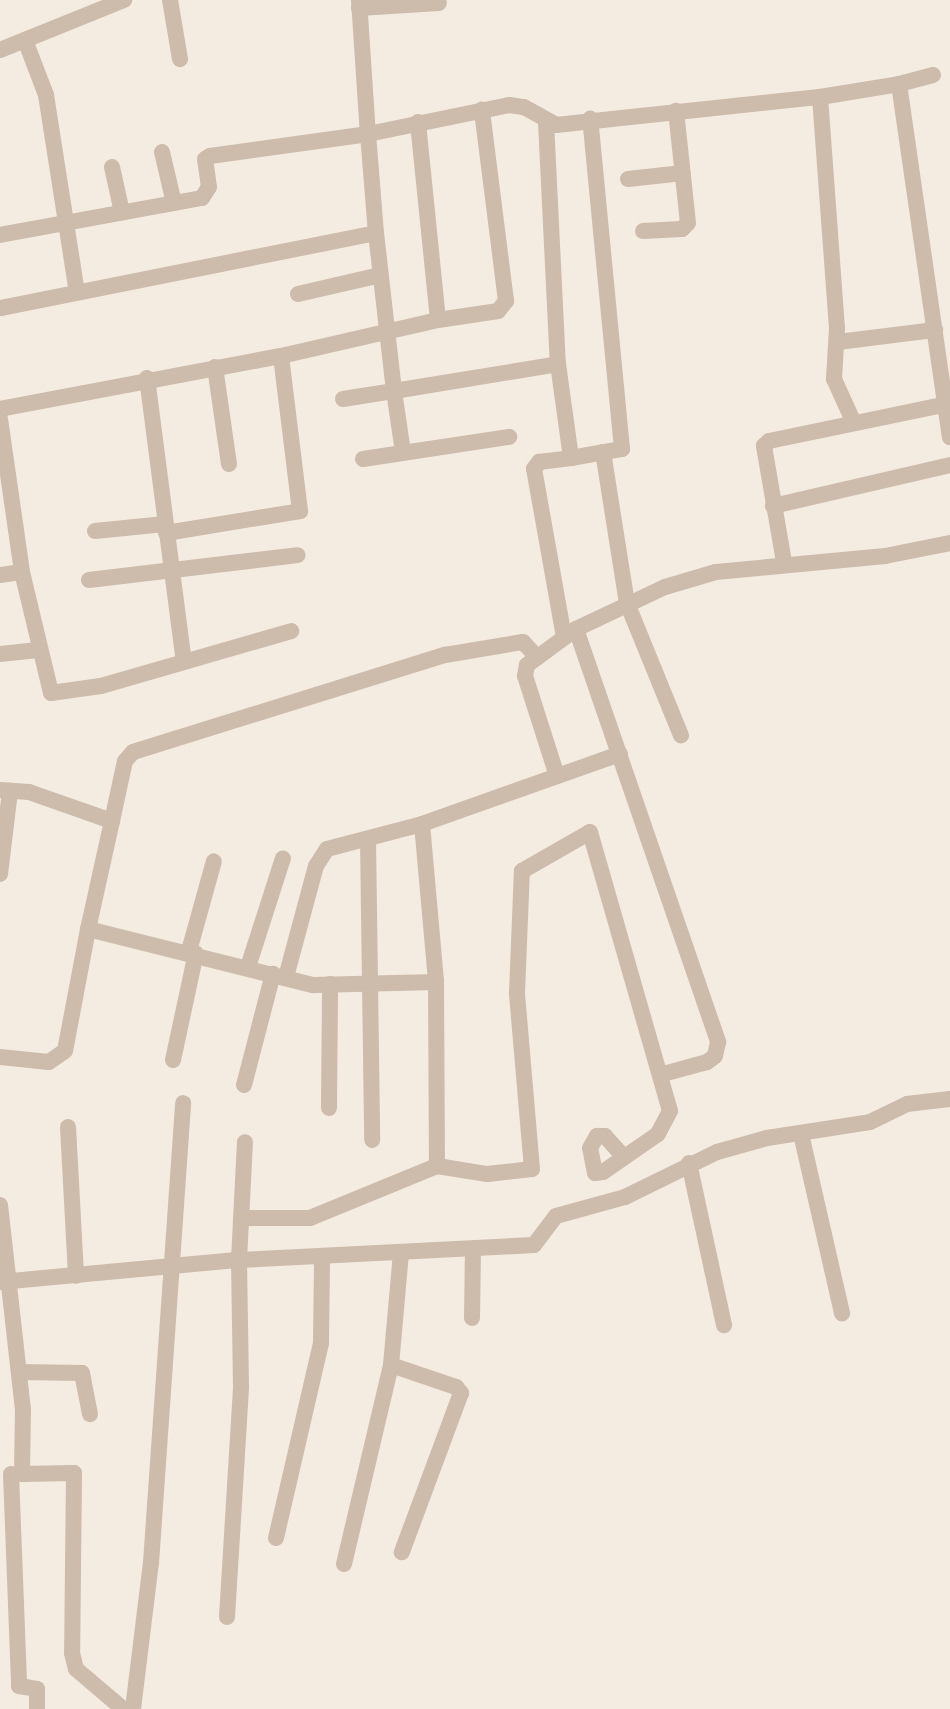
<!DOCTYPE html>
<style>
body{margin:0}
#map{position:relative;width:950px;height:1709px;overflow:hidden;background:#f4ebe1;font-family:Cabin,sans-serif}
div>[style]{position:absolute}
[style*='--x']{left:calc(var(--x)*1px);top:calc(var(--y)*1px);width:calc(var(--w)*1px);rotate:calc(var(--a)*1deg)}
.minor>*{height:16px;margin:-8px;padding:0 8px;transform-origin:8px;border-radius:8px;background:#cdbbac}
span{translate:-50% -50%;white-space:nowrap;text-align:center;line-height:1.15;-webkit-text-stroke:6px #fbf5ee;paint-order:stroke}
</style>
<div id="map">
<div class="minor">
<i style="--x:170;--y:0;--w:60;--a:80.4"></i>
<i style="--x:359;--y:0;--w:134;--a:86.2"></i>
<i style="--x:368;--y:134;--w:144;--a:-11.6"></i>
<i style="--x:509;--y:105;--w:15;--a:8"></i>
<i style="--x:524;--y:107;--w:37;--a:29"></i>
<i style="--x:556;--y:125;--w:265;--a:-6.1"></i>
<i style="--x:820;--y:97;--w:80;--a:-9.3"></i>
<i style="--x:359;--y:8;--w:80;--a:-3.6"></i>
<i style="--x:25;--y:40;--w:59;--a:69.1"></i>
<i style="--x:46;--y:95;--w:200;--a:81.1"></i>
<i style="--x:0;--y:50;--w:134;--a:-22"></i>
<i style="--x:933;--y:75;--w:35;--a:165"></i>
<i style="--x:899;--y:84;--w:357;--a:81.8"></i>
<i style="--x:820;--y:97;--w:232;--a:85.8"></i>
<i style="--x:837;--y:328;--w:51;--a:93.4"></i>
<i style="--x:834;--y:379;--w:48;--a:65.6"></i>
<i style="--x:546;--y:122;--w:242;--a:87.2"></i>
<i style="--x:558;--y:364;--w:95;--a:82.1"></i>
<i style="--x:571;--y:458;--w:52;--a:-10"></i>
<i style="--x:622;--y:449;--w:332;--a:-95.5"></i>
<i style="--x:162;--y:152;--w:52;--a:76.8"></i>
<i style="--x:112;--y:167;--w:46;--a:77.5"></i>
<i style="--x:628;--y:179;--w:55;--a:-6.2"></i>
<i style="--x:643;--y:231;--w:39;--a:-3"></i>
<i style="--x:682;--y:229;--w:8;--a:-45"></i>
<i style="--x:688;--y:223;--w:113;--a:-96.1"></i>
<i style="--x:376;--y:233;--w:159;--a:83.5"></i>
<i style="--x:394;--y:391;--w:166;--a:-9.3"></i>
<i style="--x:0;--y:235;--w:205;--a:-10.4"></i>
<i style="--x:202;--y:198;--w:13;--a:-58"></i>
<i style="--x:209;--y:187;--w:28;--a:-98"></i>
<i style="--x:205;--y:159;--w:6;--a:-31"></i>
<i style="--x:210;--y:156;--w:160;--a:-7.9"></i>
<i style="--x:368;--y:134;--w:99;--a:85.4"></i>
<i style="--x:376;--y:233;--w:383;--a:168.7"></i>
<i style="--x:298;--y:294;--w:84;--a:-13"></i>
<i style="--x:438;--y:320;--w:61;--a:-8.5"></i>
<i style="--x:498;--y:311;--w:13;--a:-51"></i>
<i style="--x:506;--y:301;--w:193;--a:-97.2"></i>
<i style="--x:838;--y:342;--w:98;--a:-7.1"></i>
<i style="--x:215;--y:367;--w:98;--a:81.8"></i>
<i style="--x:147;--y:378;--w:286;--a:82.6"></i>
<i style="--x:343;--y:399;--w:52;--a:-8.9"></i>
<i style="--x:394;--y:391;--w:62;--a:81.6"></i>
<i style="--x:0;--y:409;--w:286;--a:-10.7"></i>
<i style="--x:281;--y:356;--w:161;--a:-12.9"></i>
<i style="--x:438;--y:320;--w:199;--a:-95.8"></i>
<i style="--x:0;--y:419;--w:155;--a:81.8"></i>
<i style="--x:22;--y:572;--w:124;--a:76.5"></i>
<i style="--x:51;--y:693;--w:50;--a:-8"></i>
<i style="--x:101;--y:686;--w:198;--a:-16.1"></i>
<i style="--x:603;--y:452;--w:153;--a:81"></i>
<i style="--x:627;--y:603;--w:143;--a:67.8"></i>
<i style="--x:363;--y:459;--w:148;--a:-8.6"></i>
<i style="--x:773;--y:506;--w:182;--a:-13"></i>
<i style="--x:95;--y:531;--w:70;--a:-5.7"></i>
<i style="--x:166;--y:533;--w:136;--a:-9.3"></i>
<i style="--x:300;--y:511;--w:156;--a:-97"></i>
<i style="--x:784;--y:562;--w:118;--a:-99.8"></i>
<i style="--x:764;--y:446;--w:7;--a:-45"></i>
<i style="--x:769;--y:441;--w:178;--a:-11.7"></i>
<i style="--x:0;--y:575;--w:22;--a:-8"></i>
<i style="--x:89;--y:580;--w:210;--a:-6.8"></i>
<i style="--x:576;--y:629;--w:437;--a:71"></i>
<i style="--x:718;--y:1042;--w:14;--a:102"></i>
<i style="--x:715;--y:1056;--w:10;--a:143"></i>
<i style="--x:707;--y:1062;--w:46;--a:164.7"></i>
<i style="--x:564;--y:637;--w:171;--a:-100.1"></i>
<i style="--x:534;--y:469;--w:9;--a:-54"></i>
<i style="--x:539;--y:462;--w:32;--a:-7"></i>
<i style="--x:0;--y:654;--w:38;--a:-6"></i>
<i style="--x:557;--y:776;--w:105;--a:-107.7"></i>
<i style="--x:525;--y:676;--w:11;--a:-80"></i>
<i style="--x:527;--y:665;--w:61;--a:-36.3"></i>
<i style="--x:576;--y:629;--w:98;--a:-25.3"></i>
<i style="--x:665;--y:587;--w:53;--a:-16.4"></i>
<i style="--x:716;--y:572;--w:170;--a:-5.4"></i>
<i style="--x:885;--y:556;--w:66;--a:-11.3"></i>
<i style="--x:0;--y:790;--w:29;--a:4"></i>
<i style="--x:29;--y:792;--w:88;--a:19.3"></i>
<i style="--x:112;--y:821;--w:111;--a:102.5"></i>
<i style="--x:88;--y:929;--w:232;--a:14"></i>
<i style="--x:313;--y:985;--w:123;--a:-1.4"></i>
<i style="--x:436;--y:982;--w:184;--a:89.7"></i>
<i style="--x:112;--y:821;--w:61;--a:-77.8"></i>
<i style="--x:125;--y:761;--w:12;--a:-48"></i>
<i style="--x:133;--y:752;--w:327;--a:-17.3"></i>
<i style="--x:445;--y:655;--w:79;--a:-9.5"></i>
<i style="--x:523;--y:642;--w:21;--a:47"></i>
<i style="--x:422;--y:824;--w:159;--a:84.9"></i>
<i style="--x:368;--y:839;--w:301;--a:89.2"></i>
<i style="--x:0;--y:874;--w:84;--a:-83.1"></i>
<i style="--x:189;--y:951;--w:93;--a:-74.5"></i>
<i style="--x:248;--y:967;--w:114;--a:-72.2"></i>
<i style="--x:286;--y:977;--w:115;--a:-74.9"></i>
<i style="--x:316;--y:866;--w:20;--a:-57"></i>
<i style="--x:327;--y:849;--w:98;--a:-14.7"></i>
<i style="--x:422;--y:824;--w:210;--a:-19.5"></i>
<i style="--x:0;--y:1057;--w:49;--a:5.8"></i>
<i style="--x:49;--y:1062;--w:19;--a:-35"></i>
<i style="--x:65;--y:1051;--w:124;--a:-79.3"></i>
<i style="--x:173;--y:1060;--w:109;--a:-77.9"></i>
<i style="--x:244;--y:1085;--w:115;--a:-75.4"></i>
<i style="--x:329;--y:1108;--w:124;--a:-89.5"></i>
<i style="--x:68;--y:1127;--w:149;--a:86.9"></i>
<i style="--x:801;--y:1134;--w:184;--a:77.1"></i>
<i style="--x:689;--y:1163;--w:166;--a:77.8"></i>
<i style="--x:0;--y:1205;--w:205;--a:83.6"></i>
<i style="--x:23;--y:1409;--w:65;--a:90.9"></i>
<i style="--x:22;--y:1474;--w:52;--a:-1.1"></i>
<i style="--x:74;--y:1473;--w:180;--a:90.6"></i>
<i style="--x:72;--y:1653;--w:16;--a:76"></i>
<i style="--x:76;--y:1669;--w:62;--a:40.4"></i>
<i style="--x:241;--y:1218;--w:69;--a:0"></i>
<i style="--x:310;--y:1218;--w:137;--a:-22.3"></i>
<i style="--x:437;--y:1166;--w:51;--a:9.1"></i>
<i style="--x:487;--y:1174;--w:45;--a:-6.3"></i>
<i style="--x:532;--y:1169;--w:177;--a:-94.9"></i>
<i style="--x:517;--y:993;--w:122;--a:-87.7"></i>
<i style="--x:522;--y:871;--w:78;--a:-29.8"></i>
<i style="--x:590;--y:832;--w:290;--a:74"></i>
<i style="--x:670;--y:1111;--w:26;--a:118"></i>
<i style="--x:658;--y:1134;--w:67;--a:145.4"></i>
<i style="--x:603;--y:1172;--w:8;--a:173"></i>
<i style="--x:595;--y:1173;--w:25;--a:-101"></i>
<i style="--x:590;--y:1148;--w:14;--a:-60"></i>
<i style="--x:597;--y:1136;--w:8;--a:0"></i>
<i style="--x:605;--y:1136;--w:27;--a:48"></i>
<i style="--x:0;--y:1282;--w:240;--a:-5.3"></i>
<i style="--x:239;--y:1260;--w:295;--a:-2.9"></i>
<i style="--x:534;--y:1245;--w:36;--a:-53"></i>
<i style="--x:556;--y:1216;--w:72;--a:-15.4"></i>
<i style="--x:625;--y:1197;--w:102;--a:-26.1"></i>
<i style="--x:717;--y:1152;--w:52;--a:-15.6"></i>
<i style="--x:767;--y:1138;--w:104;--a:-8.8"></i>
<i style="--x:870;--y:1122;--w:41;--a:-25.9"></i>
<i style="--x:907;--y:1104;--w:43;--a:-6.6"></i>
<i style="--x:472;--y:1318;--w:68;--a:-89.2"></i>
<i style="--x:391;--y:1365;--w:69;--a:18.7"></i>
<i style="--x:456;--y:1387;--w:8;--a:50"></i>
<i style="--x:461;--y:1393;--w:170;--a:110.4"></i>
<i style="--x:19;--y:1372;--w:63;--a:0.9"></i>
<i style="--x:82;--y:1373;--w:42;--a:79"></i>
<i style="--x:11;--y:1474;--w:212;--a:87.8"></i>
<i style="--x:19;--y:1686;--w:18;--a:9"></i>
<i style="--x:37;--y:1689;--w:20;--a:90"></i>
<i style="--x:276;--y:1538;--w:200;--a:-77"></i>
<i style="--x:321;--y:1343;--w:85;--a:-89.3"></i>
<i style="--x:344;--y:1564;--w:204;--a:-76.7"></i>
<i style="--x:391;--y:1365;--w:111;--a:-84.9"></i>
<i style="--x:227;--y:1617;--w:230;--a:-86.5"></i>
<i style="--x:241;--y:1387;--w:127;--a:-90.9"></i>
<i style="--x:239;--y:1260;--w:118;--a:-87.1"></i>
<i style="--x:133;--y:1709;--w:147;--a:-83"></i>
<i style="--x:151;--y:1563;--w:461;--a:-86"></i>
</div>
</div>
